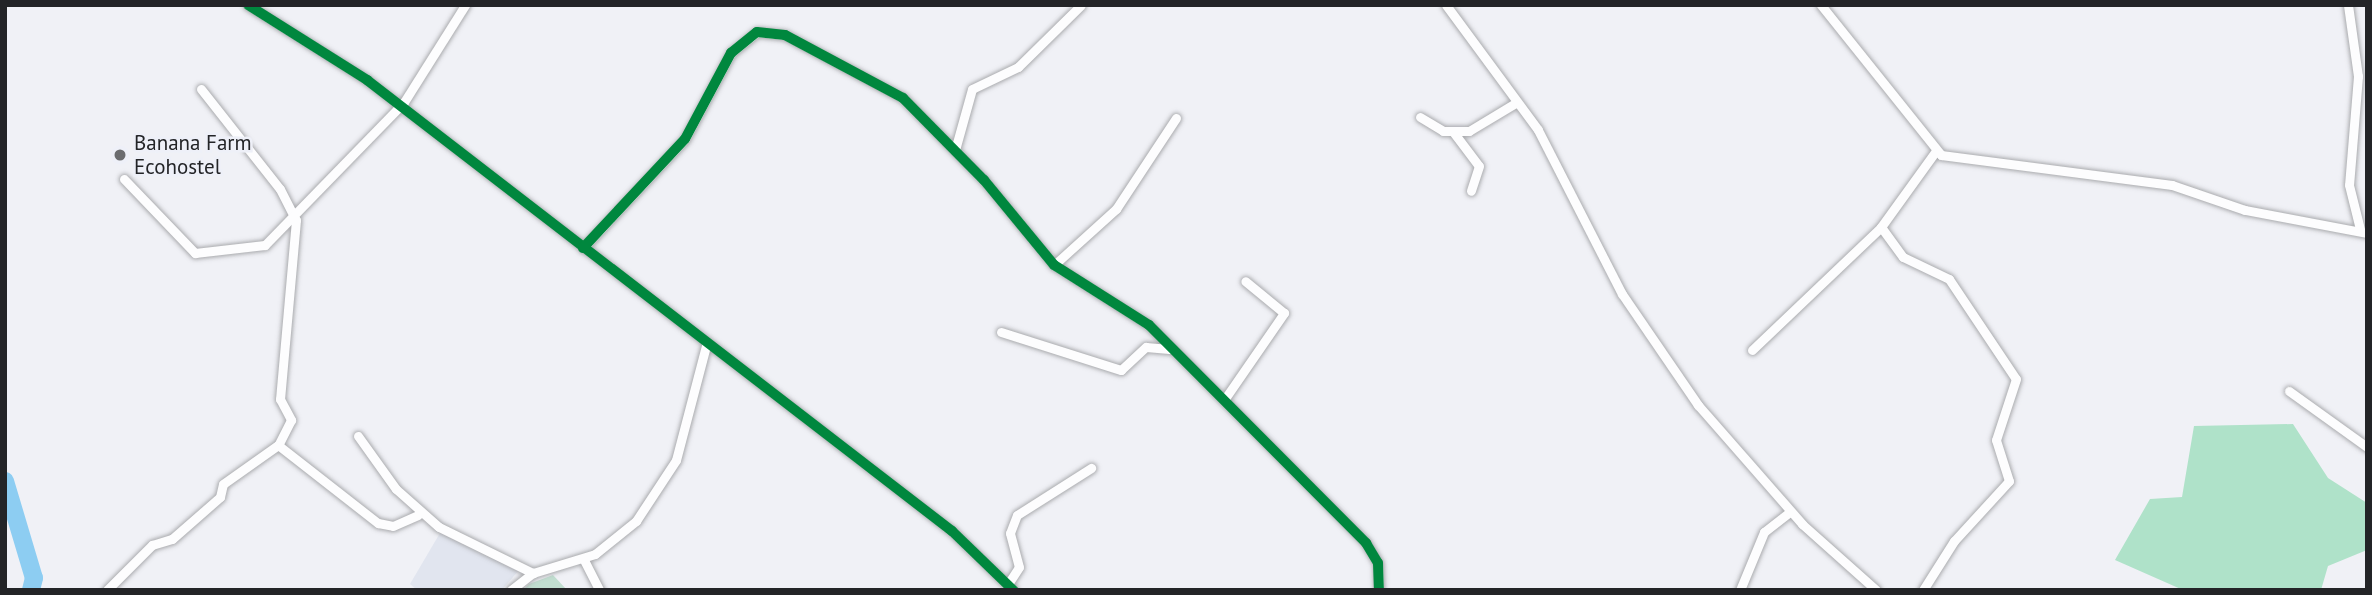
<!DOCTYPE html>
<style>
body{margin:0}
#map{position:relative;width:2372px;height:595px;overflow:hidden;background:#f0f1f6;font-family:"PT Sans",sans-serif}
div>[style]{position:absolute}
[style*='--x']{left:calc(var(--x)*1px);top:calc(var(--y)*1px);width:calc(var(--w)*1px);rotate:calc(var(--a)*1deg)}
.built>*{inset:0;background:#e1e5ef}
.green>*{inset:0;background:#c1ded0}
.forest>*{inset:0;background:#afe2c9}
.river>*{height:18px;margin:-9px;padding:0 9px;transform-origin:9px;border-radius:9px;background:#8dcdf2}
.roads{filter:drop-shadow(0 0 2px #aaabae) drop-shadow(0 0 2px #aaabae)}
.minor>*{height:9px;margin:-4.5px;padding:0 4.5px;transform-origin:4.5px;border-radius:4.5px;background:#fdfdfe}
.cycleway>*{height:10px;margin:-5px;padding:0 5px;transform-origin:5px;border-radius:5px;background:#00873e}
.dots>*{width:19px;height:19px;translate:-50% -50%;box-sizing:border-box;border:4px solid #eef0f8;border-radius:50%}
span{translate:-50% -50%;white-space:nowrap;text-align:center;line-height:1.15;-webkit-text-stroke:5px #eef0f8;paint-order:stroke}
.poi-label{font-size:21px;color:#232427}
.left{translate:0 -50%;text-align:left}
.frame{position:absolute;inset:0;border:7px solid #232427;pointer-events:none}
</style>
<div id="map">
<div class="built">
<i style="clip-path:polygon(440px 533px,519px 570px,502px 590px,417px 590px,410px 584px)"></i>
</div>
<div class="green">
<i style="clip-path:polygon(553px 575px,567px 590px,523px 590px,529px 584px)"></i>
</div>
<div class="forest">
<i style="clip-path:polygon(2293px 424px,2328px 478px,2367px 503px,2367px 550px,2328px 566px,2321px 590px,2183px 590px,2115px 560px,2150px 499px,2182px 497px,2194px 426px)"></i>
</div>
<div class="river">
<i style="--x:5;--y:481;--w:101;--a:73.4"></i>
<i style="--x:34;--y:578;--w:12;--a:104"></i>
</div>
<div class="roads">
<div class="minor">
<i style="--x:248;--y:5;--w:141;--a:32.2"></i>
<i style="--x:367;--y:80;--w:739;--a:37.63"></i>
<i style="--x:952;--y:531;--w:85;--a:44"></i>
<i style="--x:1446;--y:5;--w:155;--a:53.6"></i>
<i style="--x:1538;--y:130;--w:184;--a:62.9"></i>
<i style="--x:1622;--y:294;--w:135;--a:55.6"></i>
<i style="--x:1698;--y:405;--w:158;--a:48.8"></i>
<i style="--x:1802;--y:524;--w:99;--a:41.7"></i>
<i style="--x:1821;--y:5;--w:192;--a:51.3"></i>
<i style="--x:1941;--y:155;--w:233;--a:7.4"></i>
<i style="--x:2172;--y:185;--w:77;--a:18.9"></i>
<i style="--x:2245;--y:210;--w:124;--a:10.7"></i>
<i style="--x:2348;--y:5;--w:72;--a:82"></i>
<i style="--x:2358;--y:76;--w:109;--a:94.7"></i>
<i style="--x:2349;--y:185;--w:45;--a:76"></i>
<i style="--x:201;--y:89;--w:127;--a:51.7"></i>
<i style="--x:280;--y:189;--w:35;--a:63"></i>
<i style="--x:296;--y:220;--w:180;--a:95.1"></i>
<i style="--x:280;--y:399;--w:24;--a:62"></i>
<i style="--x:291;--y:420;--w:28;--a:117"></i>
<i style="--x:1420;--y:117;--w:27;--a:31"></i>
<i style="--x:1443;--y:131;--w:26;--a:0"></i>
<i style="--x:1469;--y:131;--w:56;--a:-31.1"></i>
<i style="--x:1454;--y:133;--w:41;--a:52.9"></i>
<i style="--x:1479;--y:166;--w:26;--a:108"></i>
<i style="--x:955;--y:150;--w:63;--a:-74.4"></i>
<i style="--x:972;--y:89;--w:51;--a:-25.6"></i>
<i style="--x:1018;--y:67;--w:88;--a:-44.5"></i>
<i style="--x:124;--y:179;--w:103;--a:46.2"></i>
<i style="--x:195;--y:253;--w:70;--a:-6.5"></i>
<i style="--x:265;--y:245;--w:199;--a:-45.8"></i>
<i style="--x:404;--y:102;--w:115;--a:-57.8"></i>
<i style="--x:1881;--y:227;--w:37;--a:54"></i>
<i style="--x:1903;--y:257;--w:51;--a:25.6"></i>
<i style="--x:1949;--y:279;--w:120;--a:56.2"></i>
<i style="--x:2016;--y:379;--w:64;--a:108.2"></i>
<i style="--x:1996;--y:440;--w:43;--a:72.4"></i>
<i style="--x:2009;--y:481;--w:81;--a:132.5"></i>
<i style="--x:1954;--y:541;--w:58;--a:122.3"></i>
<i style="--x:583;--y:248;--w:149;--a:-46.9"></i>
<i style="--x:685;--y:139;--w:98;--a:-61.9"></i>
<i style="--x:731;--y:53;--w:33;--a:-39"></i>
<i style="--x:757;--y:32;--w:28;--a:6"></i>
<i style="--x:785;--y:35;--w:134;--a:28.1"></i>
<i style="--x:903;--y:98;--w:115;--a:45.4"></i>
<i style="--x:984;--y:180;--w:110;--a:50.5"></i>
<i style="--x:1054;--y:265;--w:112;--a:32.3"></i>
<i style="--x:1149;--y:325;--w:308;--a:45.1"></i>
<i style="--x:1366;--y:543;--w:23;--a:59"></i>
<i style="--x:1378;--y:563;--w:27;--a:88"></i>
<i style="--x:1054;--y:265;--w:84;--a:-42.1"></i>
<i style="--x:1116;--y:209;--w:109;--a:-56.6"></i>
<i style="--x:1001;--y:332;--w:126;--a:17.6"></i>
<i style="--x:1121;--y:370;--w:34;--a:-43"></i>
<i style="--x:1146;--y:347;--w:23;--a:5"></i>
<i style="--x:1752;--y:350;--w:178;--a:-43.6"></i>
<i style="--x:1881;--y:227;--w:92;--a:-54.2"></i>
<i style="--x:2289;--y:391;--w:96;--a:35.7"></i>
<i style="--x:1224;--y:400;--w:106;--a:-55.4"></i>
<i style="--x:1284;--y:313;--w:50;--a:-140.6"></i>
<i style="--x:358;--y:436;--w:65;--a:54.4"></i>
<i style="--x:396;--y:489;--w:57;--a:41.5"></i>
<i style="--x:439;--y:527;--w:105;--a:26.1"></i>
<i style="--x:584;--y:560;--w:34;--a:63"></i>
<i style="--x:1008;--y:584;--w:20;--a:-57"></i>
<i style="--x:1019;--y:567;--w:35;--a:-105"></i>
<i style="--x:1010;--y:533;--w:19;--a:-69"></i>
<i style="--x:1017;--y:515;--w:88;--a:-32.4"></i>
<i style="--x:107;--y:590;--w:64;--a:-45"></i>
<i style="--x:152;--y:545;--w:21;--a:-17"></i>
<i style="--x:172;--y:539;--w:64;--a:-41.2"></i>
<i style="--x:220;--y:497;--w:13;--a:-77"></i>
<i style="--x:223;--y:484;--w:67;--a:-35.3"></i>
<i style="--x:278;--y:445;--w:127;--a:38"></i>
<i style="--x:378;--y:523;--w:15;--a:11"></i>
<i style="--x:393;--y:526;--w:27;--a:-24"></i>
<i style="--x:511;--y:590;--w:28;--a:-38"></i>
<i style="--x:533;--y:573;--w:65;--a:-17"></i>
<i style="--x:595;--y:554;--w:53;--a:-38.8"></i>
<i style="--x:636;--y:521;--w:73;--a:-56.7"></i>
<i style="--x:676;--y:460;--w:122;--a:-75.3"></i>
<i style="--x:1740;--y:590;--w:63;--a:-67.5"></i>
<i style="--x:1764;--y:532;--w:33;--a:-38"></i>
</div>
</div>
<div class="cycleway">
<i style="--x:248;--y:5;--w:141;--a:32.2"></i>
<i style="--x:367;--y:80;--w:739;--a:37.63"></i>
<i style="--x:952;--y:531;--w:85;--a:44"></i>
<i style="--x:583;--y:248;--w:149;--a:-46.9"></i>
<i style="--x:685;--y:139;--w:98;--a:-61.9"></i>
<i style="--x:731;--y:53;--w:33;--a:-39"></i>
<i style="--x:757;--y:32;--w:28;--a:6"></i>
<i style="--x:785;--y:35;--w:134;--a:28.1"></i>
<i style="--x:903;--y:98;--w:115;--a:45.4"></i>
<i style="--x:984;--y:180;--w:110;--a:50.5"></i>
<i style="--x:1054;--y:265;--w:112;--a:32.3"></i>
<i style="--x:1149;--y:325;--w:308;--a:45.1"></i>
<i style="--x:1366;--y:543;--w:23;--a:59"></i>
<i style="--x:1378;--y:563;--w:27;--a:88"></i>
</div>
<div class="dots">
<i style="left:120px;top:155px;background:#6b6c6f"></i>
</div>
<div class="poi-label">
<span class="left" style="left:134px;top:155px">Banana Farm<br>Ecohostel</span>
</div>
<div class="frame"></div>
</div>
